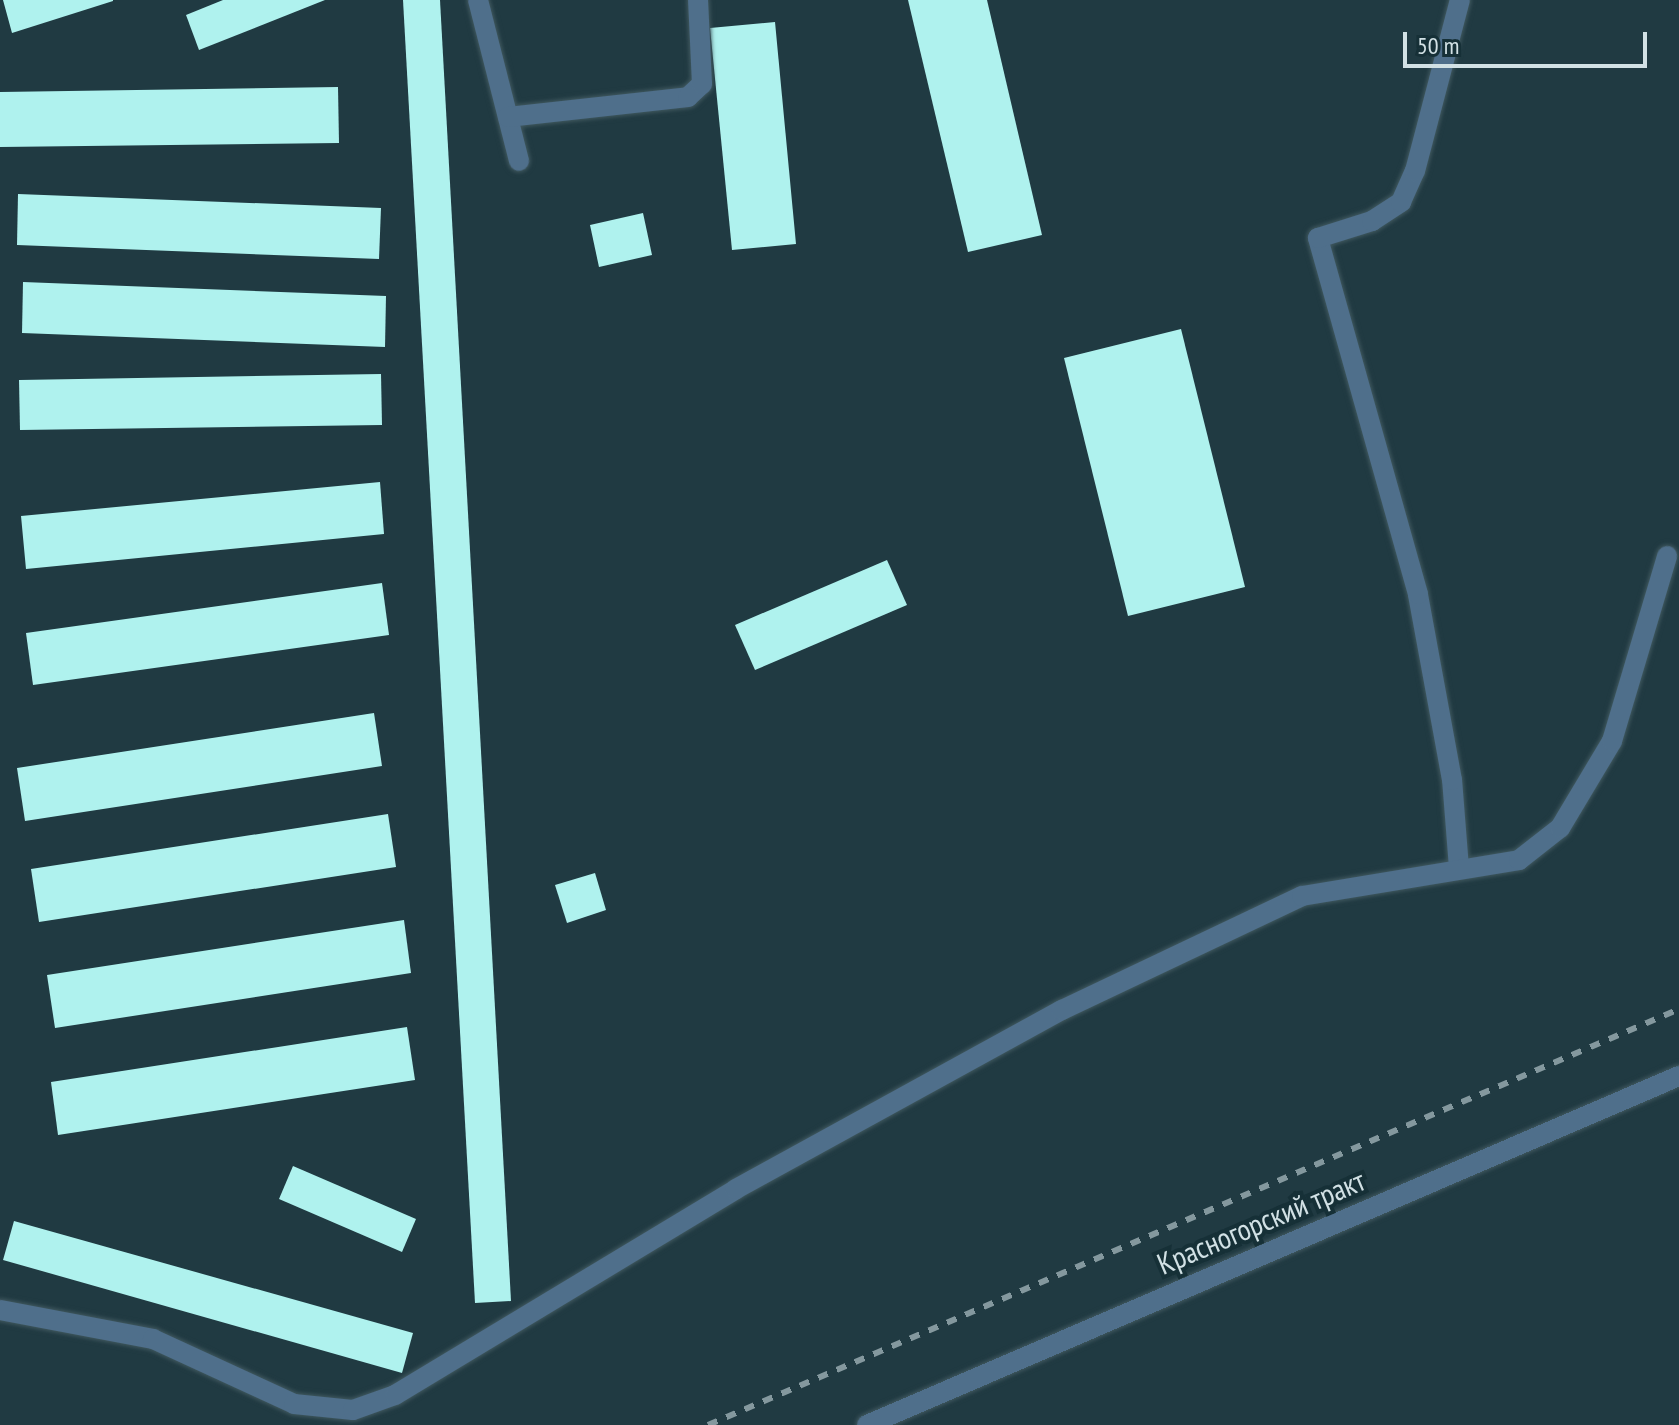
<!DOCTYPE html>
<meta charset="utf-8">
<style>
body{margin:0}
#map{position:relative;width:1679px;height:1425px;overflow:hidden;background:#203a42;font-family:"PT Sans Narrow",sans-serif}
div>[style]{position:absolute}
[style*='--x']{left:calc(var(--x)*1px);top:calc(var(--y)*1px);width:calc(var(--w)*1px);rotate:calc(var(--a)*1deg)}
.building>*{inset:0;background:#aff2ee}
.roads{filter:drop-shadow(0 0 2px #40585f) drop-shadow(0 0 2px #40585f)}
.minor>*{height:20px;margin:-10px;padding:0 10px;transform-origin:10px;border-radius:10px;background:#4f6f8b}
.rail>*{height:6px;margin-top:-3px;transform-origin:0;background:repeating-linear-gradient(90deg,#84989e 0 10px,transparent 0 20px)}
span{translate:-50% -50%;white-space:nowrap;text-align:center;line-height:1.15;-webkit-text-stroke:8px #163037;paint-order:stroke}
.street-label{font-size:30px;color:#d2e1e5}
.scale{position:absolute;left:1403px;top:32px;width:244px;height:36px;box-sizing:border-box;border:4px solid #d2e1e5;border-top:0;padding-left:10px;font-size:24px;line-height:28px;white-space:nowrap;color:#d2e1e5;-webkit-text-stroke:6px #163037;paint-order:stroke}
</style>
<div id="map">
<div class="building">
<i style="clip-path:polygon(3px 0,113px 0,113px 1px,12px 33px)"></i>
<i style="clip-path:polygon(223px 0,325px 0,199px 50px,186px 15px)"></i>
<i style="clip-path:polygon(403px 0,440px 0,511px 1301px,475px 1303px)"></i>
<i style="clip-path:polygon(908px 0,987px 0,1042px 235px,968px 252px)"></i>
<i style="clip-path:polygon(775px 22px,796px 244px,732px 250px,710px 28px)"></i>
<i style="clip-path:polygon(338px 87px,339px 143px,0 147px,0 92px)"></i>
<i style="clip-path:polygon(18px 194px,381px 208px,379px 259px,17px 245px)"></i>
<i style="clip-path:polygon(643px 213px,652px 255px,599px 267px,590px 225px)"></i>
<i style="clip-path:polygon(23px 282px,386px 296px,385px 347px,22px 333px)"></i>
<i style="clip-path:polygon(1181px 329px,1245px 587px,1128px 616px,1064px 358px)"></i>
<i style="clip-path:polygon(381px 374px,382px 425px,20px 430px,19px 380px)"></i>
<i style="clip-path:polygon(380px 482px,384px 534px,26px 569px,21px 516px)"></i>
<i style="clip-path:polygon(887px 560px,907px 605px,755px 670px,735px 625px)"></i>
<i style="clip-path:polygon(382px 583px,389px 635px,33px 685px,26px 633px)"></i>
<i style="clip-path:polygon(374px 713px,382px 766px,25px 821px,17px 768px)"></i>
<i style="clip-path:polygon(388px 814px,396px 867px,39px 922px,31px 869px)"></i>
<i style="clip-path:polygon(595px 873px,606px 910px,567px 923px,555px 885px)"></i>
<i style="clip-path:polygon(404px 920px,411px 973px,55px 1028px,47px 975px)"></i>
<i style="clip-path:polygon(407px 1027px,415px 1080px,58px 1135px,51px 1082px)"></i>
<i style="clip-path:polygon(293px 1166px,416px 1219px,402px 1252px,279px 1199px)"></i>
<i style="clip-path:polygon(14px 1221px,413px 1333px,402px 1373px,3px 1260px)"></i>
</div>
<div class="roads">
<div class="minor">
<i style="--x:478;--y:0;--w:166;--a:75.7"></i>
<i style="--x:508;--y:117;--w:181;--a:-6.3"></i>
<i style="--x:688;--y:97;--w:19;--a:-43"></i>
<i style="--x:702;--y:84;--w:84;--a:-92.7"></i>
<i style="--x:1459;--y:868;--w:88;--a:-94.5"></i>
<i style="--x:1452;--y:780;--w:189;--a:-100.4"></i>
<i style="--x:1418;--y:594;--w:370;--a:-105.7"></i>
<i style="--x:1318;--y:238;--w:57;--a:-17.5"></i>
<i style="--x:1372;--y:221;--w:35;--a:-33"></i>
<i style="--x:1401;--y:202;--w:34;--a:-66"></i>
<i style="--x:1415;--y:171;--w:177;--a:-75.3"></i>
<i style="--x:0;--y:1310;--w:156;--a:10.7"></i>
<i style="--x:153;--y:1339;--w:155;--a:24.7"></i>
<i style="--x:294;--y:1404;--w:59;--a:5.8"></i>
<i style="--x:353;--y:1410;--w:45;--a:-19.7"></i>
<i style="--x:395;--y:1395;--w:398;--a:-31.1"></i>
<i style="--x:736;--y:1189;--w:372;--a:-28.8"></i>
<i style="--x:1062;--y:1010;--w:266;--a:-25.4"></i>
<i style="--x:1302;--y:896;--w:220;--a:-9.4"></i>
<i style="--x:1519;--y:860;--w:52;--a:-38"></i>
<i style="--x:1560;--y:828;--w:101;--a:-59.1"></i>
<i style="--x:1612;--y:741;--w:193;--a:-73.4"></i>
<i style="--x:867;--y:1425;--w:884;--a:-23.26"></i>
</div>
</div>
<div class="rail">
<i style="--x:708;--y:1425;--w:1056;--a:-23.19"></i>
</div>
<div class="street-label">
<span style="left:1261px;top:1222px;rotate:-23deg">Красногорский тракт</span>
</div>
<div class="scale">50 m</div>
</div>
